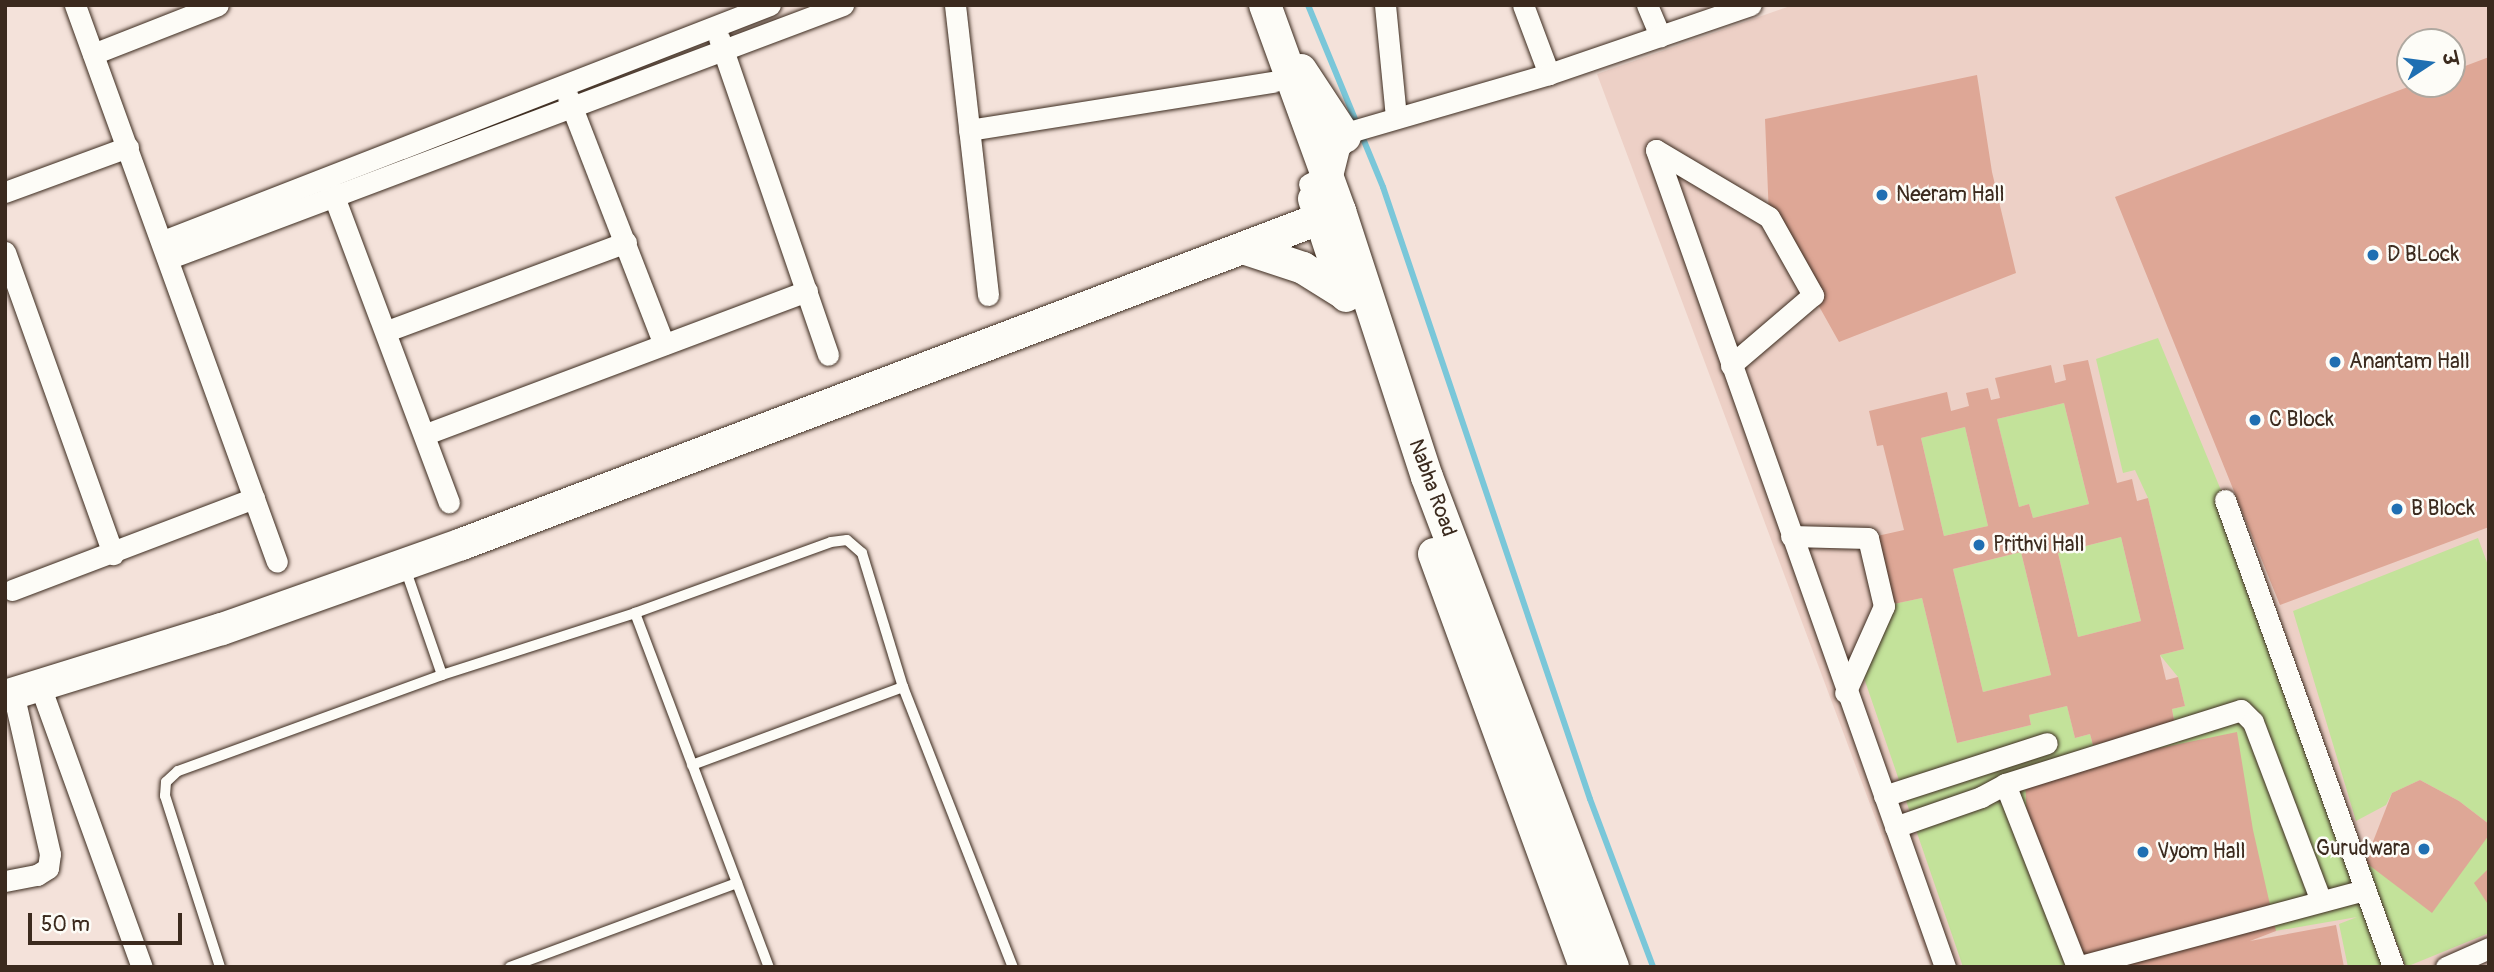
<!DOCTYPE html>
<meta charset="utf-8">
<style>
body{margin:0}
#map{position:relative;width:2494px;height:972px;overflow:hidden;background:#f4e2da;font-family:Pangolin,"Playpen Sans Deva",sans-serif}
div>[style]{position:absolute}
[style*='--x']{left:calc(var(--x)*1px);top:calc(var(--y)*1px);width:calc(var(--w)*1px);rotate:calc(var(--a)*1deg)}
.built>*{inset:0;background:#edd0c6}
.green>*{inset:0;background:#c3e29a}
.stream>*{height:6px;margin:-3px;padding:0 3px;transform-origin:3px;border-radius:3px;background:#7ac7d9}
.building>*{inset:0;background:#dea796}
.roads{filter:drop-shadow(0 0 2px #3b2a1e) drop-shadow(0 0 2px #3b2a1e)}
.lane>*{height:10px;margin:-5px;padding:0 5px;transform-origin:5px;border-radius:5px;background:#fdfcf7}
.street>*{height:21px;margin:-10.5px;padding:0 10.5px;transform-origin:10.5px;border-radius:10.5px;background:#fdfcf7}
.secondary>*{height:32px;margin:-16px;padding:0 16px;transform-origin:16px;border-radius:16px;background:#fdfcf7}
.dots>*{width:19px;height:19px;translate:-50% -50%;box-sizing:border-box;border:4px solid #fdfcf7;border-radius:50%}
span{translate:-50% -50%;white-space:nowrap;text-align:center;line-height:1.15;-webkit-text-stroke:5px #fdfcf7;paint-order:stroke}
.poi-label{font-size:21px;color:#3b2a1e}
.left{translate:0 -50%;text-align:left}
.right{translate:-100% -50%;text-align:right}
.street-label{font-size:21px;color:#3b2a1e}
.frame{position:absolute;inset:0;border:7px solid #3b2a1e;pointer-events:none}
.north{position:absolute;left:2396px;top:28px;width:70px;height:70px;box-sizing:border-box;background:#fdfcf7;border:2px solid #afa8a0;border-radius:50%;rotate:77deg;font-size:19px;font-weight:700;line-height:28px;text-align:center;color:#3b2a1e}
.north::after{content:'';display:block;margin:auto;width:24px;height:32px;background:#1f6fb2;clip-path:polygon(50% 0,100% 100%,50% 72%,0 100%)}
.scale{position:absolute;left:28px;top:913px;width:154px;height:32px;box-sizing:border-box;border:4px solid #3b2a1e;border-top:0;padding-left:9px;font-size:21px;line-height:24px;white-space:nowrap;color:#3b2a1e;-webkit-text-stroke:5px #fdfcf7;paint-order:stroke}
</style>
<div id="map">
<div class="built">
<i style="clip-path:polygon(evenodd,1793px 5px,2489px 5px,2489px 967px,1931px 967px,1597px 74px,1793px 5px,2410px 42px,2452px 42px,2452px 84px,2410px 84px,2410px 42px)"></i>
</div>
<div class="green">
<i style="clip-path:polygon(2158px 338px,2225px 500px,2384px 967px,2348px 967px,2339px 924px,2357px 917px,2101px 961px,2097px 967px,1963px 967px,1864px 678px,1893px 604px,1922px 598px,1957px 743px,2031px 725px,2029px 715px,2067px 706px,2075px 738px,2090px 734px,2093px 745px,2175px 725px,2172px 709px,2185px 706px,2178px 677px,2160px 655px,2184px 649px,2148px 498px,2135px 470px,2123px 473px,2096px 359px)"></i>
<i style="clip-path:polygon(2064px 403px,2089px 504px,2033px 518px,2029px 504px,2019px 507px,1997px 419px)"></i>
<i style="clip-path:polygon(1965px 427px,1988px 526px,1944px 536px,1921px 438px)"></i>
<i style="clip-path:polygon(2121px 537px,2141px 621px,2078px 637px,2058px 553px)"></i>
<i style="clip-path:polygon(2478px 538px,2489px 568px,2489px 824px,2459px 801px,2420px 780px,2392px 793px,2386px 805px,2356px 821px,2293px 611px)"></i>
<i style="clip-path:polygon(2021px 552px,2051px 675px,1983px 692px,1953px 569px)"></i>
<i style="clip-path:polygon(2489px 835px,2489px 933px,2406px 967px,2365px 862px)"></i>
</div>
<div class="stream">
<i style="--x:1308;--y:5;--w:197;--a:67.6"></i>
<i style="--x:1383;--y:187;--w:646;--a:71.31"></i>
<i style="--x:1590;--y:799;--w:179;--a:69.4"></i>
</div>
<div class="building">
<i style="clip-path:polygon(2489px 57px,2489px 527px,2280px 605px,2115px 197px,2416px 84px,2452px 84px,2452px 71px)"></i>
<i style="clip-path:polygon(1977px 75px,1992px 172px,2016px 273px,1839px 342px,1769px 217px,1765px 119px)"></i>
<i style="clip-path:polygon(evenodd,2088px 360px,2117px 483px,2132px 479px,2137px 501px,2148px 498px,2184px 649px,2160px 655px,2166px 680px,2178px 677px,2185px 706px,2172px 709px,2175px 726px,2093px 745px,2090px 734px,2075px 738px,2067px 706px,2029px 715px,2031px 725px,1957px 743px,1922px 598px,1884px 606px,1868px 538px,1904px 530px,1883px 445px,1877px 446px,1869px 411px,1947px 392px,1951px 411px,1969px 406px,1966px 393px,1988px 388px,1991px 400px,2000px 398px,1995px 378px,2051px 365px,2055px 383px,2066px 380px,2063px 365px,2088px 360px,2064px 403px,2089px 504px,2033px 518px,2029px 504px,2019px 507px,1997px 419px,2064px 403px,2088px 360px,1965px 427px,1988px 526px,1944px 536px,1921px 438px,1965px 427px,2088px 360px,2121px 537px,2141px 621px,2078px 637px,2058px 553px,2121px 537px,2088px 360px,2021px 552px,2051px 675px,1983px 692px,1953px 569px,2021px 552px)"></i>
<i style="clip-path:polygon(2237px 732px,2253px 830px,2276px 931px,2250px 941px,2336px 925px,2344px 967px,2081px 967px,2029px 874px,2025px 776px)"></i>
<i style="clip-path:polygon(2420px 780px,2459px 801px,2489px 824px,2489px 835px,2432px 913px,2365px 862px,2392px 793px)"></i>
<i style="clip-path:polygon(2489px 868px,2489px 906px,2474px 883px)"></i>
</div>
<div class="roads">
<div class="lane">
<i style="--x:405;--y:568;--w:113;--a:70.9"></i>
<i style="--x:635;--y:613;--w:379;--a:69.3"></i>
<i style="--x:692;--y:765;--w:225;--a:-20.3"></i>
<i style="--x:220;--y:967;--w:180;--a:-107.8"></i>
<i style="--x:165;--y:796;--w:14;--a:-86"></i>
<i style="--x:166;--y:782;--w:16;--a:-43"></i>
<i style="--x:178;--y:771;--w:281;--a:-20"></i>
<i style="--x:442;--y:675;--w:203;--a:-17.8"></i>
<i style="--x:635;--y:613;--w:208;--a:-19.9"></i>
<i style="--x:831;--y:542;--w:16;--a:-7"></i>
<i style="--x:847;--y:540;--w:20;--a:41"></i>
<i style="--x:862;--y:553;--w:140;--a:73"></i>
<i style="--x:903;--y:687;--w:301;--a:68.6"></i>
<i style="--x:510;--y:967;--w:242;--a:-20.3"></i>
</div>
<div class="street">
<i style="--x:75;--y:5;--w:592;--a:70.07"></i>
<i style="--x:955;--y:5;--w:292;--a:83.5"></i>
<i style="--x:1385;--y:5;--w:113;--a:84.4"></i>
<i style="--x:1523;--y:5;--w:74;--a:69.4"></i>
<i style="--x:1647;--y:5;--w:34;--a:67"></i>
<i style="--x:719;--y:38;--w:335;--a:71"></i>
<i style="--x:93;--y:54;--w:134;--a:-21.4"></i>
<i style="--x:568;--y:97;--w:265;--a:68.8"></i>
<i style="--x:969;--y:130;--w:308;--a:-9"></i>
<i style="--x:1656;--y:150;--w:867;--a:70.52"></i>
<i style="--x:1656;--y:150;--w:131;--a:30.7"></i>
<i style="--x:1769;--y:217;--w:90;--a:60.6"></i>
<i style="--x:1813;--y:295;--w:108;--a:139.5"></i>
<i style="--x:1309;--y:184;--w:27;--a:-27"></i>
<i style="--x:1333;--y:172;--w:25;--a:-76"></i>
<i style="--x:1339;--y:148;--w:22;--a:-51"></i>
<i style="--x:1353;--y:131;--w:204;--a:-16.2"></i>
<i style="--x:1549;--y:74;--w:213;--a:-18.9"></i>
<i style="--x:330;--y:186;--w:338;--a:69.4"></i>
<i style="--x:5;--y:192;--w:131;--a:-20.1"></i>
<i style="--x:163;--y:241;--w:651;--a:-21.25"></i>
<i style="--x:5;--y:252;--w:321;--a:70.3"></i>
<i style="--x:170;--y:258;--w:719;--a:-20.6"></i>
<i style="--x:387;--y:331;--w:255;--a:-20.4"></i>
<i style="--x:426;--y:434;--w:407;--a:-20.6"></i>
<i style="--x:2225;--y:500;--w:496;--a:70.2"></i>
<i style="--x:1791;--y:536;--w:77;--a:1.5"></i>
<i style="--x:1868;--y:538;--w:70;--a:76.8"></i>
<i style="--x:1884;--y:606;--w:95;--a:114.1"></i>
<i style="--x:12;--y:590;--w:259;--a:-20.8"></i>
<i style="--x:39;--y:683;--w:302;--a:70.1"></i>
<i style="--x:2005;--y:784;--w:197;--a:68.5"></i>
<i style="--x:1884;--y:796;--w:171;--a:-18"></i>
<i style="--x:1895;--y:827;--w:91;--a:-19.2"></i>
<i style="--x:1981;--y:797;--w:27;--a:-28"></i>
<i style="--x:2005;--y:784;--w:247;--a:-17.4"></i>
<i style="--x:2241;--y:710;--w:17;--a:45"></i>
<i style="--x:2253;--y:722;--w:191;--a:69.2"></i>
<i style="--x:5;--y:881;--w:33;--a:-11"></i>
<i style="--x:37;--y:875;--w:13;--a:-32"></i>
<i style="--x:48;--y:868;--w:14;--a:-82"></i>
<i style="--x:50;--y:854;--w:165;--a:-102.9"></i>
<i style="--x:2077;--y:967;--w:298;--a:-15"></i>
<i style="--x:2446;--y:967;--w:47;--a:-23.8"></i>
</div>
<div class="secondary">
<i style="--x:1265;--y:5;--w:219;--a:70"></i>
<i style="--x:1340;--y:211;--w:280;--a:71.9"></i>
<i style="--x:1427;--y:477;--w:524;--a:69.21"></i>
<i style="--x:1301;--y:70;--w:80;--a:56.7"></i>
<i style="--x:1314;--y:199;--w:102;--a:71.7"></i>
<i style="--x:1246;--y:249;--w:60;--a:18.4"></i>
<i style="--x:1303;--y:268;--w:49;--a:31.8"></i>
<i style="--x:1434;--y:554;--w:440;--a:69.9"></i>
<i style="--x:5;--y:696;--w:227;--a:-17.2"></i>
<i style="--x:222;--y:629;--w:255;--a:-19.5"></i>
<i style="--x:462;--y:544;--w:939;--a:-20.77"></i>
</div>
</div>
<div class="dots">
<i style="left:1882px;top:195px;background:#1f6fb2"></i>
<i style="left:2373px;top:255px;background:#1f6fb2"></i>
<i style="left:2335px;top:362px;background:#1f6fb2"></i>
<i style="left:2255px;top:420px;background:#1f6fb2"></i>
<i style="left:2397px;top:509px;background:#1f6fb2"></i>
<i style="left:1979px;top:545px;background:#1f6fb2"></i>
<i style="left:2424px;top:849px;background:#1f6fb2"></i>
<i style="left:2143px;top:852px;background:#1f6fb2"></i>
</div>
<div class="poi-label">
<span class="left" style="left:1896px;top:195px">Neeram Hall</span>
<span class="left" style="left:2387px;top:255px">D BLock</span>
<span class="left" style="left:2349px;top:362px">Anantam Hall</span>
<span class="left" style="left:2269px;top:420px">C Block</span>
<span class="left" style="left:2411px;top:509px">B Block</span>
<span class="left" style="left:1993px;top:545px">Prithvi Hall</span>
<span class="right" style="left:2410px;top:849px">Gurudwara</span>
<span class="left" style="left:2157px;top:852px">Vyom Hall</span>
</div>
<div class="street-label">
<span style="left:1432px;top:488px;rotate:70deg">Nabha Road</span>
</div>
<div class="frame"></div>
<div class="north">उ</div>
<div class="scale">50 m</div>
</div>
